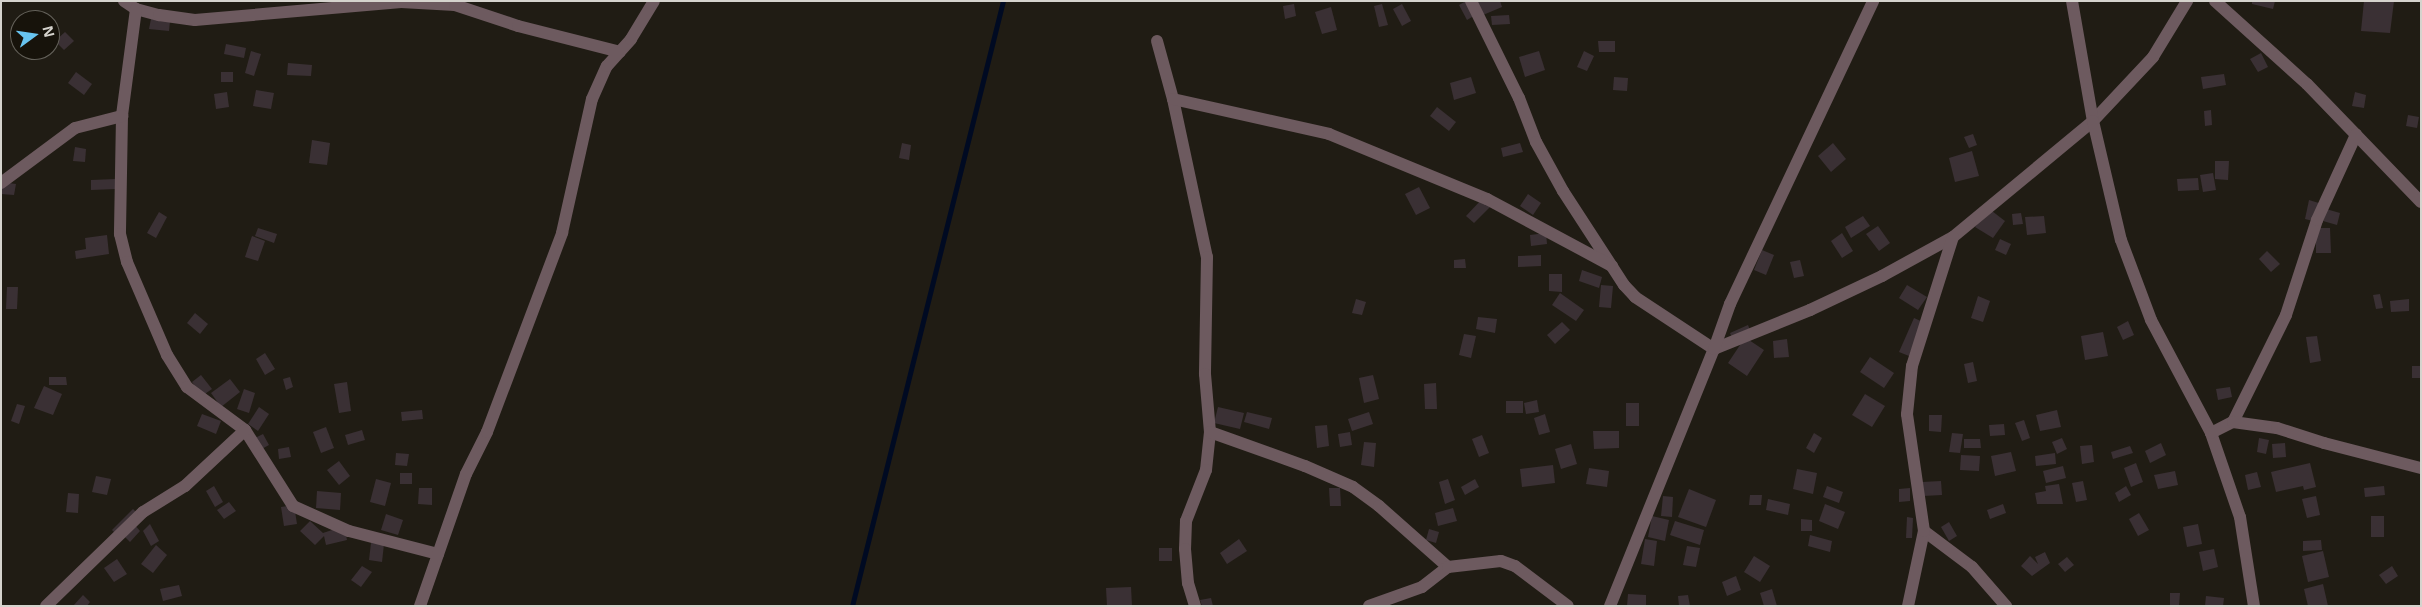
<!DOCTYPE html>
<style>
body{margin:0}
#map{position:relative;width:2422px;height:607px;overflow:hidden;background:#201c14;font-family:"Open Sans",sans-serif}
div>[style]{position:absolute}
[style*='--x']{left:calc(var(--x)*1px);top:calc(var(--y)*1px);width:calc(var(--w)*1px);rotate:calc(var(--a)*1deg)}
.stream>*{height:5px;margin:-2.5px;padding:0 2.5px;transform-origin:2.5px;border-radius:2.5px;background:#000a22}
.building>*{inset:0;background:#3a3034}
.minor>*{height:12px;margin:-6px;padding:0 6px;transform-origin:6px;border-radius:6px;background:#6d5a5f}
span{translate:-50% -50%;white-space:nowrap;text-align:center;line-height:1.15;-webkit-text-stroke:5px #17130b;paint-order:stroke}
.frame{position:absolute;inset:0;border:2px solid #d5d3cd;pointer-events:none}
.north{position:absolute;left:10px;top:10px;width:50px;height:50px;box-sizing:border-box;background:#17130b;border:1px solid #636059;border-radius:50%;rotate:76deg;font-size:14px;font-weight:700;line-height:20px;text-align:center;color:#d5d3cd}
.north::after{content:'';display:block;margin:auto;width:18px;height:22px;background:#68c4f0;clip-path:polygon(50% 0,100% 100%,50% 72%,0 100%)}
</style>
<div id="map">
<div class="stream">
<i style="--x:852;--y:606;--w:624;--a:-75.99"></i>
</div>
<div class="building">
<i style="clip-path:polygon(1466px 1px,1477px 14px,1467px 20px,1459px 5px)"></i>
<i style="clip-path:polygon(1477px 1px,1500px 1px,1502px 7px,1483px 15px)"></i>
<i style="clip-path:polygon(2252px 1px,2275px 1px,2273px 9px,2252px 4px)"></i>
<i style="clip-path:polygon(2364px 1px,2394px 1px,2390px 33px,2361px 31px)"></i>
<i style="clip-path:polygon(1294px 4px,1296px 16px,1285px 19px,1283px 6px)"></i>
<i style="clip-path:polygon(1382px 4px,1388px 25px,1379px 27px,1374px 6px)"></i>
<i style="clip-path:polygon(1402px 4px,1411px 21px,1402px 26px,1393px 9px)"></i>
<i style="clip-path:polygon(1331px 7px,1337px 30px,1322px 34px,1315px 12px)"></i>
<i style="clip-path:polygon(1509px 15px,1510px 24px,1492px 25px,1491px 16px)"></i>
<i style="clip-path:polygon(151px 19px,170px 21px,169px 31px,149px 29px)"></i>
<i style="clip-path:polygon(65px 32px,74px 41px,64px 50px,55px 41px)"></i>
<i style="clip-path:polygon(1598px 41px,1615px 41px,1615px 52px,1599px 52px)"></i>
<i style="clip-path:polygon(226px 44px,246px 48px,244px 58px,224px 54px)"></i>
<i style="clip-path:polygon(251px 51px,261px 54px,254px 76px,245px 73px)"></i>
<i style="clip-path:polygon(1539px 51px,1545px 70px,1525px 77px,1519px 57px)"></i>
<i style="clip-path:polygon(1584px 51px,1594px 56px,1587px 71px,1577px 67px)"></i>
<i style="clip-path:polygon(2261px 53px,2268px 67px,2258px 72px,2250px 59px)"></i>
<i style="clip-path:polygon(288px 63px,312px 65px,311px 76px,287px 75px)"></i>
<i style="clip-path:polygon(76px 72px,92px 84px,84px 95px,68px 83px)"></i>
<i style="clip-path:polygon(221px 72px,233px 72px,233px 82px,221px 82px)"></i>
<i style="clip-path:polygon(2224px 74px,2226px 85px,2203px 89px,2201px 77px)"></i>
<i style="clip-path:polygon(1471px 77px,1476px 93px,1454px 100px,1450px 83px)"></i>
<i style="clip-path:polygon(1614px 77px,1628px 78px,1627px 91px,1613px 90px)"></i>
<i style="clip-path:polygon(256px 90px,274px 93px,271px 109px,253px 106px)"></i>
<i style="clip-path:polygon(227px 92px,229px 107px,216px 109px,214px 94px)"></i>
<i style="clip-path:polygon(2355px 92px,2366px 95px,2364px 108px,2352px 106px)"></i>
<i style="clip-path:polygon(1437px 107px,1456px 122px,1449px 131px,1430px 116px)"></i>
<i style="clip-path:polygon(2211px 110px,2212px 125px,2205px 126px,2204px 111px)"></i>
<i style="clip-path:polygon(2408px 115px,2419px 117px,2417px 128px,2406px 126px)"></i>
<i style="clip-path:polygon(1973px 134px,1977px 145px,1969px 148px,1964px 137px)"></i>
<i style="clip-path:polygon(312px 140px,330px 143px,327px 165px,309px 163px)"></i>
<i style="clip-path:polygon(902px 143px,911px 145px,909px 160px,899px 158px)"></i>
<i style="clip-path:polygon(1520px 143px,1523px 152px,1503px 157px,1501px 148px)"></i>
<i style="clip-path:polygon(1833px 143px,1846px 159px,1831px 172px,1818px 156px)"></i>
<i style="clip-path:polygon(75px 147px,86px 149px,85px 162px,73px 161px)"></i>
<i style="clip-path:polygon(1972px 151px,1979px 176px,1955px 182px,1949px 158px)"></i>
<i style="clip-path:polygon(2215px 161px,2229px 161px,2228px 180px,2215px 179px)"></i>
<i style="clip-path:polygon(2213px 173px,2216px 190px,2203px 192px,2200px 175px)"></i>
<i style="clip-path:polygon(2198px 178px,2199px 190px,2178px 191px,2177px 179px)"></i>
<i style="clip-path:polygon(116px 179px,116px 189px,91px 190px,91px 180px)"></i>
<i style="clip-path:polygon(1px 182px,16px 184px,14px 195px,1px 194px)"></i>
<i style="clip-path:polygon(1419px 187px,1430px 208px,1416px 215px,1405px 194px)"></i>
<i style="clip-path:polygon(1528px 194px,1541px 203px,1533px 215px,1520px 206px)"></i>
<i style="clip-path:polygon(1482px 199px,1490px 207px,1474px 223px,1466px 216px)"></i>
<i style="clip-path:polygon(2309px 200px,2322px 204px,2317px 222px,2305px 219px)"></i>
<i style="clip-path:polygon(1988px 208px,2005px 221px,1993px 238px,1975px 227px)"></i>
<i style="clip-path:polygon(2326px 209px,2340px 213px,2337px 225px,2323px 221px)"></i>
<i style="clip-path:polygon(159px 212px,167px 217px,156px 238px,147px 233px)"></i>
<i style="clip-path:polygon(2021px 213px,2023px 224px,2013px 225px,2012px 214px)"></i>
<i style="clip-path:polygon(1863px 216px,1870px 226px,1851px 238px,1845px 227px)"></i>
<i style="clip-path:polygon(2044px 216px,2046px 233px,2027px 235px,2025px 217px)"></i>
<i style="clip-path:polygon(1878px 226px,1890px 243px,1879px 251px,1866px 234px)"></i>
<i style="clip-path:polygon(258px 228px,277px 234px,274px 243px,255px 236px)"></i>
<i style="clip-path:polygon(2316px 228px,2330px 228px,2331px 253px,2316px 253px)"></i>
<i style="clip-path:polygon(1546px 233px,1547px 244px,1531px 246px,1530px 235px)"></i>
<i style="clip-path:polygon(1842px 233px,1853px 251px,1842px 258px,1831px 241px)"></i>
<i style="clip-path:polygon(107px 235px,109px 254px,76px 259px,75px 251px,86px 249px,85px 238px)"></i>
<i style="clip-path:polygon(252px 236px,265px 241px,258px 261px,245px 257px)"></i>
<i style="clip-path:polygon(2000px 239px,2011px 244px,2006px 255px,1995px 250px)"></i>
<i style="clip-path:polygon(1762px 250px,1774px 255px,1766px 275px,1754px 270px)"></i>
<i style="clip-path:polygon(2267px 251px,2280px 264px,2271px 272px,2259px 259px)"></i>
<i style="clip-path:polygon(1541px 255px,1541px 266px,1518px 267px,1518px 256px)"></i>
<i style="clip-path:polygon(1465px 259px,1466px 268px,1454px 268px,1454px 260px)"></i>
<i style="clip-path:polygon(1800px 260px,1804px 276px,1794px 278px,1790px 262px)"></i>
<i style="clip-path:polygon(1582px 270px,1602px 277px,1599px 288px,1579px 281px)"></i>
<i style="clip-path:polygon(1549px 274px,1562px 274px,1562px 292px,1549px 291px)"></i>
<i style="clip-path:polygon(1601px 285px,1613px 286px,1611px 308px,1599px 307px)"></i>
<i style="clip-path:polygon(1907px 285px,1927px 297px,1918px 310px,1899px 298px)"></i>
<i style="clip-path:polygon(7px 287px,18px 287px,17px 309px,6px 309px)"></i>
<i style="clip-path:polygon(1560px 293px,1584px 310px,1576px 321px,1552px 305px)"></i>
<i style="clip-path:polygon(2380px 294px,2383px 308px,2376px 309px,2373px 295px)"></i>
<i style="clip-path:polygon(1978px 296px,1990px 301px,1983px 322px,1971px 318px)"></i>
<i style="clip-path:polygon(1356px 299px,1366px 302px,1362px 315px,1352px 313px)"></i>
<i style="clip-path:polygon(2409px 299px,2409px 311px,2391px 312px,2390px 301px)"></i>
<i style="clip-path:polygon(195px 313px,208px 324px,200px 334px,187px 323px)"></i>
<i style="clip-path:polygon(1478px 317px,1497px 319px,1495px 333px,1476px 329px)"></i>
<i style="clip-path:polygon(1914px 318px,1923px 322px,1909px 356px,1899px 352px)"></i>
<i style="clip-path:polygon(2128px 321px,2134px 335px,2123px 340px,2117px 327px)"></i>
<i style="clip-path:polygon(1562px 322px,1570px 330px,1555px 344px,1547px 335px)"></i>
<i style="clip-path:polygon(1748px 325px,1752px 335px,1746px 338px,1764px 350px,1747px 376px,1728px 363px,1744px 339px,1734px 343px,1730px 333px)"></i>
<i style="clip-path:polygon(2103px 332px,2108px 356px,2085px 360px,2081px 336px)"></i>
<i style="clip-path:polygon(1464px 334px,1476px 336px,1471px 358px,1459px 355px)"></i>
<i style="clip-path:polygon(2317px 336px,2321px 361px,2310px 363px,2306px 337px)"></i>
<i style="clip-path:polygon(1787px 339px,1789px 357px,1774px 358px,1773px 341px)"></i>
<i style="clip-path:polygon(265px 353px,275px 369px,265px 375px,256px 359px)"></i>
<i style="clip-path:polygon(1870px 357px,1894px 373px,1884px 388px,1860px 372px)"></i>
<i style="clip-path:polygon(1973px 362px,1977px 381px,1968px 383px,1964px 364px)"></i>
<i style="clip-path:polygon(2412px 366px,2421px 366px,2421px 378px,2412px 378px)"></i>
<i style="clip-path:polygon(201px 375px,212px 389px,202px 396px,192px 382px)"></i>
<i style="clip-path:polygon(1373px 375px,1379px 399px,1364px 403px,1359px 378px)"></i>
<i style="clip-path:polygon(49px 377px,66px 377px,67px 385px,49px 385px)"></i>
<i style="clip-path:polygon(290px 377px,293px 387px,286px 390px,283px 379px)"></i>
<i style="clip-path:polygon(230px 379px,240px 392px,221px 407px,211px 393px)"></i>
<i style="clip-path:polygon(347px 382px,351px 411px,339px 413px,334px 384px)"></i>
<i style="clip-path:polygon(1436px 383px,1437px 409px,1425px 409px,1424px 384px)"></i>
<i style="clip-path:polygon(44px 386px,62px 394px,53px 415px,34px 408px)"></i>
<i style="clip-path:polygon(2230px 387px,2232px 397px,2218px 400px,2216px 389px)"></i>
<i style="clip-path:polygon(244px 389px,255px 393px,249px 413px,237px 409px)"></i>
<i style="clip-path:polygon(1865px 394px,1885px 406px,1872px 427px,1852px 415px)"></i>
<i style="clip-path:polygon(1537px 400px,1539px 412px,1526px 414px,1524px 403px)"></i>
<i style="clip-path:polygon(1506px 401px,1523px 401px,1523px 413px,1506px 413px)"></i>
<i style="clip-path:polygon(1626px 403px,1639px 403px,1639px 426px,1626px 426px)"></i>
<i style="clip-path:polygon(17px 404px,25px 406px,19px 424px,11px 421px)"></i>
<i style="clip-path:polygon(259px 407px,269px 414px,258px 431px,248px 424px)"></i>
<i style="clip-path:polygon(1218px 407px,1244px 413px,1240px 429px,1214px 423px)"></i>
<i style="clip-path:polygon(422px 410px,423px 419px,402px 421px,401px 412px)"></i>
<i style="clip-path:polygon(2057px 410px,2061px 427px,2040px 431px,2036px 415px)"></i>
<i style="clip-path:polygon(1247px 412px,1272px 418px,1269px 429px,1244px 422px)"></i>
<i style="clip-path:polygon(1369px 412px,1373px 424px,1352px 431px,1348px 419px)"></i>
<i style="clip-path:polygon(202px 414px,221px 421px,216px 434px,197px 426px)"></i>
<i style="clip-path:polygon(1545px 414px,1550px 432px,1539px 435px,1534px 418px)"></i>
<i style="clip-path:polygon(1929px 415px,1942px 415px,1941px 432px,1929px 431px)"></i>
<i style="clip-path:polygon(2024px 420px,2030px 438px,2022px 441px,2015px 423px)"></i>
<i style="clip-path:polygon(2004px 424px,2005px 435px,1990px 436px,1989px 425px)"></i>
<i style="clip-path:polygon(1327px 425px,1329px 446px,1317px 448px,1315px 426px)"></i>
<i style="clip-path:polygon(326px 427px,334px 448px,321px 453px,313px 432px)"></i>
<i style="clip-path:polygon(362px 430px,365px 440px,348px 445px,345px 435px)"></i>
<i style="clip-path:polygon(1593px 431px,1619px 431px,1619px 448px,1594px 449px)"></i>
<i style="clip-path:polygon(1350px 432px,1352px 445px,1340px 447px,1338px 434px)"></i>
<i style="clip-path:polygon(1814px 433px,1822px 438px,1814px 453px,1806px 448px)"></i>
<i style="clip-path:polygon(1952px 433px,1963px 434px,1960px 453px,1949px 452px)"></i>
<i style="clip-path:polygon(263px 434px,269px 445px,260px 450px,253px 439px)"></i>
<i style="clip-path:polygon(1482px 435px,1489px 453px,1479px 457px,1472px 439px)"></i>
<i style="clip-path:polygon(2062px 438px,2067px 449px,2057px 454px,2052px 442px)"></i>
<i style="clip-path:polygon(2259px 438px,2269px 440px,2266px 454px,2257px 452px)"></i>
<i style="clip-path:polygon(1964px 439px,1980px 439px,1981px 448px,1964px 448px)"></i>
<i style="clip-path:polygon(1364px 442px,1376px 443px,1374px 467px,1361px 465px)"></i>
<i style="clip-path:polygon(2161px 443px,2166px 455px,2150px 463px,2145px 451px)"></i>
<i style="clip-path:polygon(2285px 443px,2286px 457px,2273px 458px,2272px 444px)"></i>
<i style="clip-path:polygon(1571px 444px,1577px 464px,1561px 469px,1555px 449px)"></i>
<i style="clip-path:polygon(2092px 445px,2094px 462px,2082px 464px,2080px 446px)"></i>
<i style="clip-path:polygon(2130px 446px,2133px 453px,2113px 459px,2111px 452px)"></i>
<i style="clip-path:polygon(289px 447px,291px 457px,279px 459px,278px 449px)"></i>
<i style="clip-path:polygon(2011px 452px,2016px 471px,1995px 476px,1991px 456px)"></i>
<i style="clip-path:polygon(396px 453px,409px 454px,407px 466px,395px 465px)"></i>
<i style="clip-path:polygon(2055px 453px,2056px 464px,2036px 466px,2035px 456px)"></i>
<i style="clip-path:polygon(1961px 455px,1980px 456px,1979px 471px,1960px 470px)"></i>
<i style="clip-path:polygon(339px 461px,350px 476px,339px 485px,327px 470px)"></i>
<i style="clip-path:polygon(2136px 463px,2143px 482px,2131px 487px,2124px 468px)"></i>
<i style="clip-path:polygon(2310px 463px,2316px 487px,2304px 490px,2303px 486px,2276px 492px,2271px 472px)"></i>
<i style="clip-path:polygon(1553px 465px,1555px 483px,1522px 487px,1520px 469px)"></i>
<i style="clip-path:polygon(2063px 466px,2066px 478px,2046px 483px,2043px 471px)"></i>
<i style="clip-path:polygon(1589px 468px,1609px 471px,1607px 487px,1586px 484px)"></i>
<i style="clip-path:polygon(1797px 469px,1817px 473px,1813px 494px,1793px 489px)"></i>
<i style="clip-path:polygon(2175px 471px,2178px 485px,2158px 489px,2154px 475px)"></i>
<i style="clip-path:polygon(2257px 472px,2261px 487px,2248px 490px,2245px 475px)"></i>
<i style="clip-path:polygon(400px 473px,412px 473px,412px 484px,400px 484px)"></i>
<i style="clip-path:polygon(96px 476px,111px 479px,107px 495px,92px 492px)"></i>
<i style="clip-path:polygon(376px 479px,391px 483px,385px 506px,370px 502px)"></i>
<i style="clip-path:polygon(1448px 479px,1455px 500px,1445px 504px,1439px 482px)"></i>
<i style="clip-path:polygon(1475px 479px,1479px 487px,1465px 495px,1461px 487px)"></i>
<i style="clip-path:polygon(1941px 481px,1942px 495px,1923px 496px,1922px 482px)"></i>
<i style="clip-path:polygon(2083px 481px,2087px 500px,2076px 502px,2072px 483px)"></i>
<i style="clip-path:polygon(2059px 484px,2063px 504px,2037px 504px,2035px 493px,2046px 491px,2045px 486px)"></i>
<i style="clip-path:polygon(214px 486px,223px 502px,215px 507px,206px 491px)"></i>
<i style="clip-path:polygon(1827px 486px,1843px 492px,1839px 503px,1823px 497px)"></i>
<i style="clip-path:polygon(2126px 486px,2131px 495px,2119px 502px,2115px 493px)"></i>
<i style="clip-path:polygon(2384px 486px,2385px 495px,2365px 497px,2364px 488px)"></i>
<i style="clip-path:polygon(419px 488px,432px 488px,432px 505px,418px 504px)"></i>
<i style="clip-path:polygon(1329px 488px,1340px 488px,1341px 506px,1330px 506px)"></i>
<i style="clip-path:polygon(1910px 488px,1910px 501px,1899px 502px,1899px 489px)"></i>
<i style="clip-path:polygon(1689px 489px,1716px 500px,1706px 527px,1678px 517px)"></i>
<i style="clip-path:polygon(317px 491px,341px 493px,340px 510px,316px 508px)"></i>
<i style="clip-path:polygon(68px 493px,79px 494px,78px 513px,66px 512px)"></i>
<i style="clip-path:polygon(1750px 495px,1762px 495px,1761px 505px,1749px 505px)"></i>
<i style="clip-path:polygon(1663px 496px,1673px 497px,1672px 517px,1661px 516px)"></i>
<i style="clip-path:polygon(2316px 496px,2320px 515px,2307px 518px,2302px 499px)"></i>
<i style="clip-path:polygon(1768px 499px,1790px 504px,1788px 515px,1766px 510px)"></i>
<i style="clip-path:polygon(229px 502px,236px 511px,224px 519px,217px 510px)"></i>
<i style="clip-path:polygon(1825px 504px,1845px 512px,1838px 529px,1819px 521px)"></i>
<i style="clip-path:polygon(2003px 504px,2006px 513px,1990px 519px,1987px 510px)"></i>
<i style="clip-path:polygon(294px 505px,297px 524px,284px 526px,281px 507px)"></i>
<i style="clip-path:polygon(1453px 508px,1457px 521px,1438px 526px,1435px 513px)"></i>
<i style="clip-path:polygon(133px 509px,139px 515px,118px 536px,112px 530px)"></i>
<i style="clip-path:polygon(2139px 513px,2149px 530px,2138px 536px,2129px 519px)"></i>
<i style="clip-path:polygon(386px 514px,403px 520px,398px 535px,381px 530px)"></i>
<i style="clip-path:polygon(1652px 516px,1669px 520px,1665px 541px,1648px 537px)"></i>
<i style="clip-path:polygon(2371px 516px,2384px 516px,2384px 537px,2371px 537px)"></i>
<i style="clip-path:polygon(1907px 517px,1913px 518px,1912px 538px,1906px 538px)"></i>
<i style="clip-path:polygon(1801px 519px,1812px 520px,1812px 531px,1801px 531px)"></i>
<i style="clip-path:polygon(310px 521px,323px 533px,344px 526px,347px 540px,326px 545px,324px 536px,315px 545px,300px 531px)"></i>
<i style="clip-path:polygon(1675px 521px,1704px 530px,1700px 545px,1670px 535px)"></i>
<i style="clip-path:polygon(1949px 522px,1957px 536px,1949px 541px,1941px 527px)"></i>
<i style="clip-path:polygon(134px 524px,140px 531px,130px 542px,123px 535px)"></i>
<i style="clip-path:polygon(150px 524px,159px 541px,151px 546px,143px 531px)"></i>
<i style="clip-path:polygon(2198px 524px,2202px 544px,2187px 547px,2183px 527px)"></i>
<i style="clip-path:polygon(1429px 529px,1439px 532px,1436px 543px,1426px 540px)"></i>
<i style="clip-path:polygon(1810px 535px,1832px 541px,1830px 552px,1808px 546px)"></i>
<i style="clip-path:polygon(1239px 539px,1247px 551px,1227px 564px,1220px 553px)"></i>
<i style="clip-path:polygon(1645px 539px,1657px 541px,1654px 566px,1641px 564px)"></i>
<i style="clip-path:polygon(2321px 540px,2322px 550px,2303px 551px,2303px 541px)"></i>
<i style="clip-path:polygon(371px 543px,384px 544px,382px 562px,369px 560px)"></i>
<i style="clip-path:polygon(156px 545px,167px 555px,153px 573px,141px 564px)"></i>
<i style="clip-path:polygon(1687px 546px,1700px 548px,1696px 567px,1683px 565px)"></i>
<i style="clip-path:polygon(1159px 548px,1172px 548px,1172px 561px,1159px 561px)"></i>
<i style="clip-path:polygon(2214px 549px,2218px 567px,2203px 571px,2199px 552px)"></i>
<i style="clip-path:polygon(2323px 551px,2329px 577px,2308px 582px,2302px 556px)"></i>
<i style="clip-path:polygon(2045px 552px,2050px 563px,2032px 576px,2021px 566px,2030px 556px,2038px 564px,2035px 557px)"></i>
<i style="clip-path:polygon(1754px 556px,1770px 566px,1760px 582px,1744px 572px)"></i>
<i style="clip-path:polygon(2067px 557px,2074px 565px,2065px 572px,2058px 564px)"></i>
<i style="clip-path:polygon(117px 559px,127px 574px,114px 582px,104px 568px)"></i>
<i style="clip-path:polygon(362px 566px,372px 572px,361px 587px,351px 580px)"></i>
<i style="clip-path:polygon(2392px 566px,2398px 576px,2386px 584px,2379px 575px)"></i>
<i style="clip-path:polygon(1736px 576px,1741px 590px,1727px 596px,1722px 582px)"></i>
<i style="clip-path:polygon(2323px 584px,2328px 606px,2308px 606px,2304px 589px)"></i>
<i style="clip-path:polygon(179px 585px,182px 596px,163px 601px,160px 589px)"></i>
<i style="clip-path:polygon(1131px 587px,1132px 606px,1107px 606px,1106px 588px)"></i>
<i style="clip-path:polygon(1772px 589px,1777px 606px,1764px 606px,1760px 593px)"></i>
<i style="clip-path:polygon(2170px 593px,2180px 593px,2179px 606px,2170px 606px)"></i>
<i style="clip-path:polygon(1628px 594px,1646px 595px,1646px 606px,1627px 606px)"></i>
<i style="clip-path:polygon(83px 595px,90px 602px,87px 606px,73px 606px)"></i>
<i style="clip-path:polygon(1688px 595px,1690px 606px,1679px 606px,1678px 596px)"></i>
<i style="clip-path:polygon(2206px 596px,2224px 598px,2223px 606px,2205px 606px)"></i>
<i style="clip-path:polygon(1211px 598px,1213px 606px,1202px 606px,1200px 600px)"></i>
</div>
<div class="minor">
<i style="--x:124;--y:1;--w:14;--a:34"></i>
<i style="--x:136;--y:9;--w:24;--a:15"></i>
<i style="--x:159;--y:15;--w:36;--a:8"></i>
<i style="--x:195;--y:20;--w:207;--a:-5"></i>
<i style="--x:401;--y:2;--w:54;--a:3.2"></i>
<i style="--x:455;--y:5;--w:66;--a:18.4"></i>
<i style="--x:518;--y:26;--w:105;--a:14.3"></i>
<i style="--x:1471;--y:1;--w:108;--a:63.7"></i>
<i style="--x:1519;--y:98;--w:47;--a:68.9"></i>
<i style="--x:1536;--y:142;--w:56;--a:61.1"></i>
<i style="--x:1563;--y:191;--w:112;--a:57"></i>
<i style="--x:1624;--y:285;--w:16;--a:47"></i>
<i style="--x:1635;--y:297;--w:95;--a:33.4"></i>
<i style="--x:1714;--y:349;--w:104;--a:-22.1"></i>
<i style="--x:1810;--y:310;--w:80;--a:-25.3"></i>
<i style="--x:1882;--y:276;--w:81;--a:-28.8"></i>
<i style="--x:1953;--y:237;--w:182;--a:-39.6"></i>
<i style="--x:2093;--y:121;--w:88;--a:-46.8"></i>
<i style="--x:2153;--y:57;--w:66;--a:-58.7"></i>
<i style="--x:2072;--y:1;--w:122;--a:80.1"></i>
<i style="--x:2093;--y:121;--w:122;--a:76.8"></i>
<i style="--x:2121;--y:240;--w:85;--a:69.4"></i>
<i style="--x:2151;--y:320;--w:128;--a:62"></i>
<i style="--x:2211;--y:433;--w:89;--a:71"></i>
<i style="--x:2240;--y:517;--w:90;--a:81.1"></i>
<i style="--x:2215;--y:1;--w:124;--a:42.1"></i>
<i style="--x:2307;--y:84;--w:164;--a:46"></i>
<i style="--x:136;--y:9;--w:108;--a:97.5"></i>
<i style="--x:122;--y:116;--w:118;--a:91"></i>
<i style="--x:120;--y:234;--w:29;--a:76"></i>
<i style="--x:127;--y:262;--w:101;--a:66.7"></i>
<i style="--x:167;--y:355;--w:38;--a:58"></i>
<i style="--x:187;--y:387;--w:72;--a:36.6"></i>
<i style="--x:245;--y:430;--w:90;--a:57.7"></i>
<i style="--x:293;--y:506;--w:61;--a:24.1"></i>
<i style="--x:349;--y:531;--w:92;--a:14.5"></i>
<i style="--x:1157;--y:41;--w:60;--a:74.6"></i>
<i style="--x:1173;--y:99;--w:162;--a:77.9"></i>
<i style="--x:1207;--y:257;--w:117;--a:91"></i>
<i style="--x:1205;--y:374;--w:58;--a:85.1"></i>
<i style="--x:1210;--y:432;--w:38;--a:96"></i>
<i style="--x:1206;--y:470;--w:55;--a:111.4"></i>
<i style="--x:1186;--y:521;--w:28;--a:92"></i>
<i style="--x:1185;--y:549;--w:34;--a:85"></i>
<i style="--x:1188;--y:583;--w:24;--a:73"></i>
<i style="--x:1173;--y:99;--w:160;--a:12.6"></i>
<i style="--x:1329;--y:134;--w:171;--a:22.4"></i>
<i style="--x:1487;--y:199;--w:142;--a:28.2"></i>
<i style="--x:1;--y:183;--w:92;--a:-36.6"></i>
<i style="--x:75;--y:128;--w:49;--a:-14.3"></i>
<i style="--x:2233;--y:422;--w:119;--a:-63.6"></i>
<i style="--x:2286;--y:315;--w:100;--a:-71.9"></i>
<i style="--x:2317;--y:220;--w:94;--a:-65.4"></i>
<i style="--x:1210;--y:432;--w:101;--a:19.7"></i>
<i style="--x:1305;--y:466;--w:52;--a:23.6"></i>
<i style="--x:1353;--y:487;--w:32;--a:36"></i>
<i style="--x:1379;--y:506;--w:92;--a:41.5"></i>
<i style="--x:2211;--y:433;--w:25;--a:-27"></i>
<i style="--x:2233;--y:422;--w:44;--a:7.8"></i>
<i style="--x:2277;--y:428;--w:49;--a:17.7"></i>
<i style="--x:2324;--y:443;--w:100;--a:14.5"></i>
<i style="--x:1924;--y:531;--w:60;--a:36.9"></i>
<i style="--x:1972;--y:567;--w:52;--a:48.9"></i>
<i style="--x:46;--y:606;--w:135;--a:-44.1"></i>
<i style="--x:143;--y:512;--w:49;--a:-31.8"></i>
<i style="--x:185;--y:486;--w:82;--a:-43"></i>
<i style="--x:420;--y:606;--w:140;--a:-70.8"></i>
<i style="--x:466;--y:474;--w:47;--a:-63.4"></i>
<i style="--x:487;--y:432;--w:213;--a:-69.3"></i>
<i style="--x:562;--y:233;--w:137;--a:-77.4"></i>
<i style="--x:592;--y:99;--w:36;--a:-66"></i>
<i style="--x:607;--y:66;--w:36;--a:-48"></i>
<i style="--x:631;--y:39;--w:44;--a:-58.8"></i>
<i style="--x:1369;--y:606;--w:56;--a:-19.7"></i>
<i style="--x:1422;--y:587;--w:33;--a:-38"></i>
<i style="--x:1448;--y:567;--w:53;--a:-6.5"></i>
<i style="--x:1501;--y:561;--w:15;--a:20"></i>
<i style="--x:1515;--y:566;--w:66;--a:37"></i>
<i style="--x:1610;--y:606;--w:277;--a:-68"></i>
<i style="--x:1714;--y:349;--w:48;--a:-70.4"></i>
<i style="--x:1730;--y:304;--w:335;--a:-64.7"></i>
<i style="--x:1908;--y:606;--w:77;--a:-78"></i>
<i style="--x:1924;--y:531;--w:118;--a:-98.3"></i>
<i style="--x:1907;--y:414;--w:48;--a:-84.1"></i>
<i style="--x:1912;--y:366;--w:135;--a:-72.4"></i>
</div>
<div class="frame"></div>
<div class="north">N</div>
</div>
